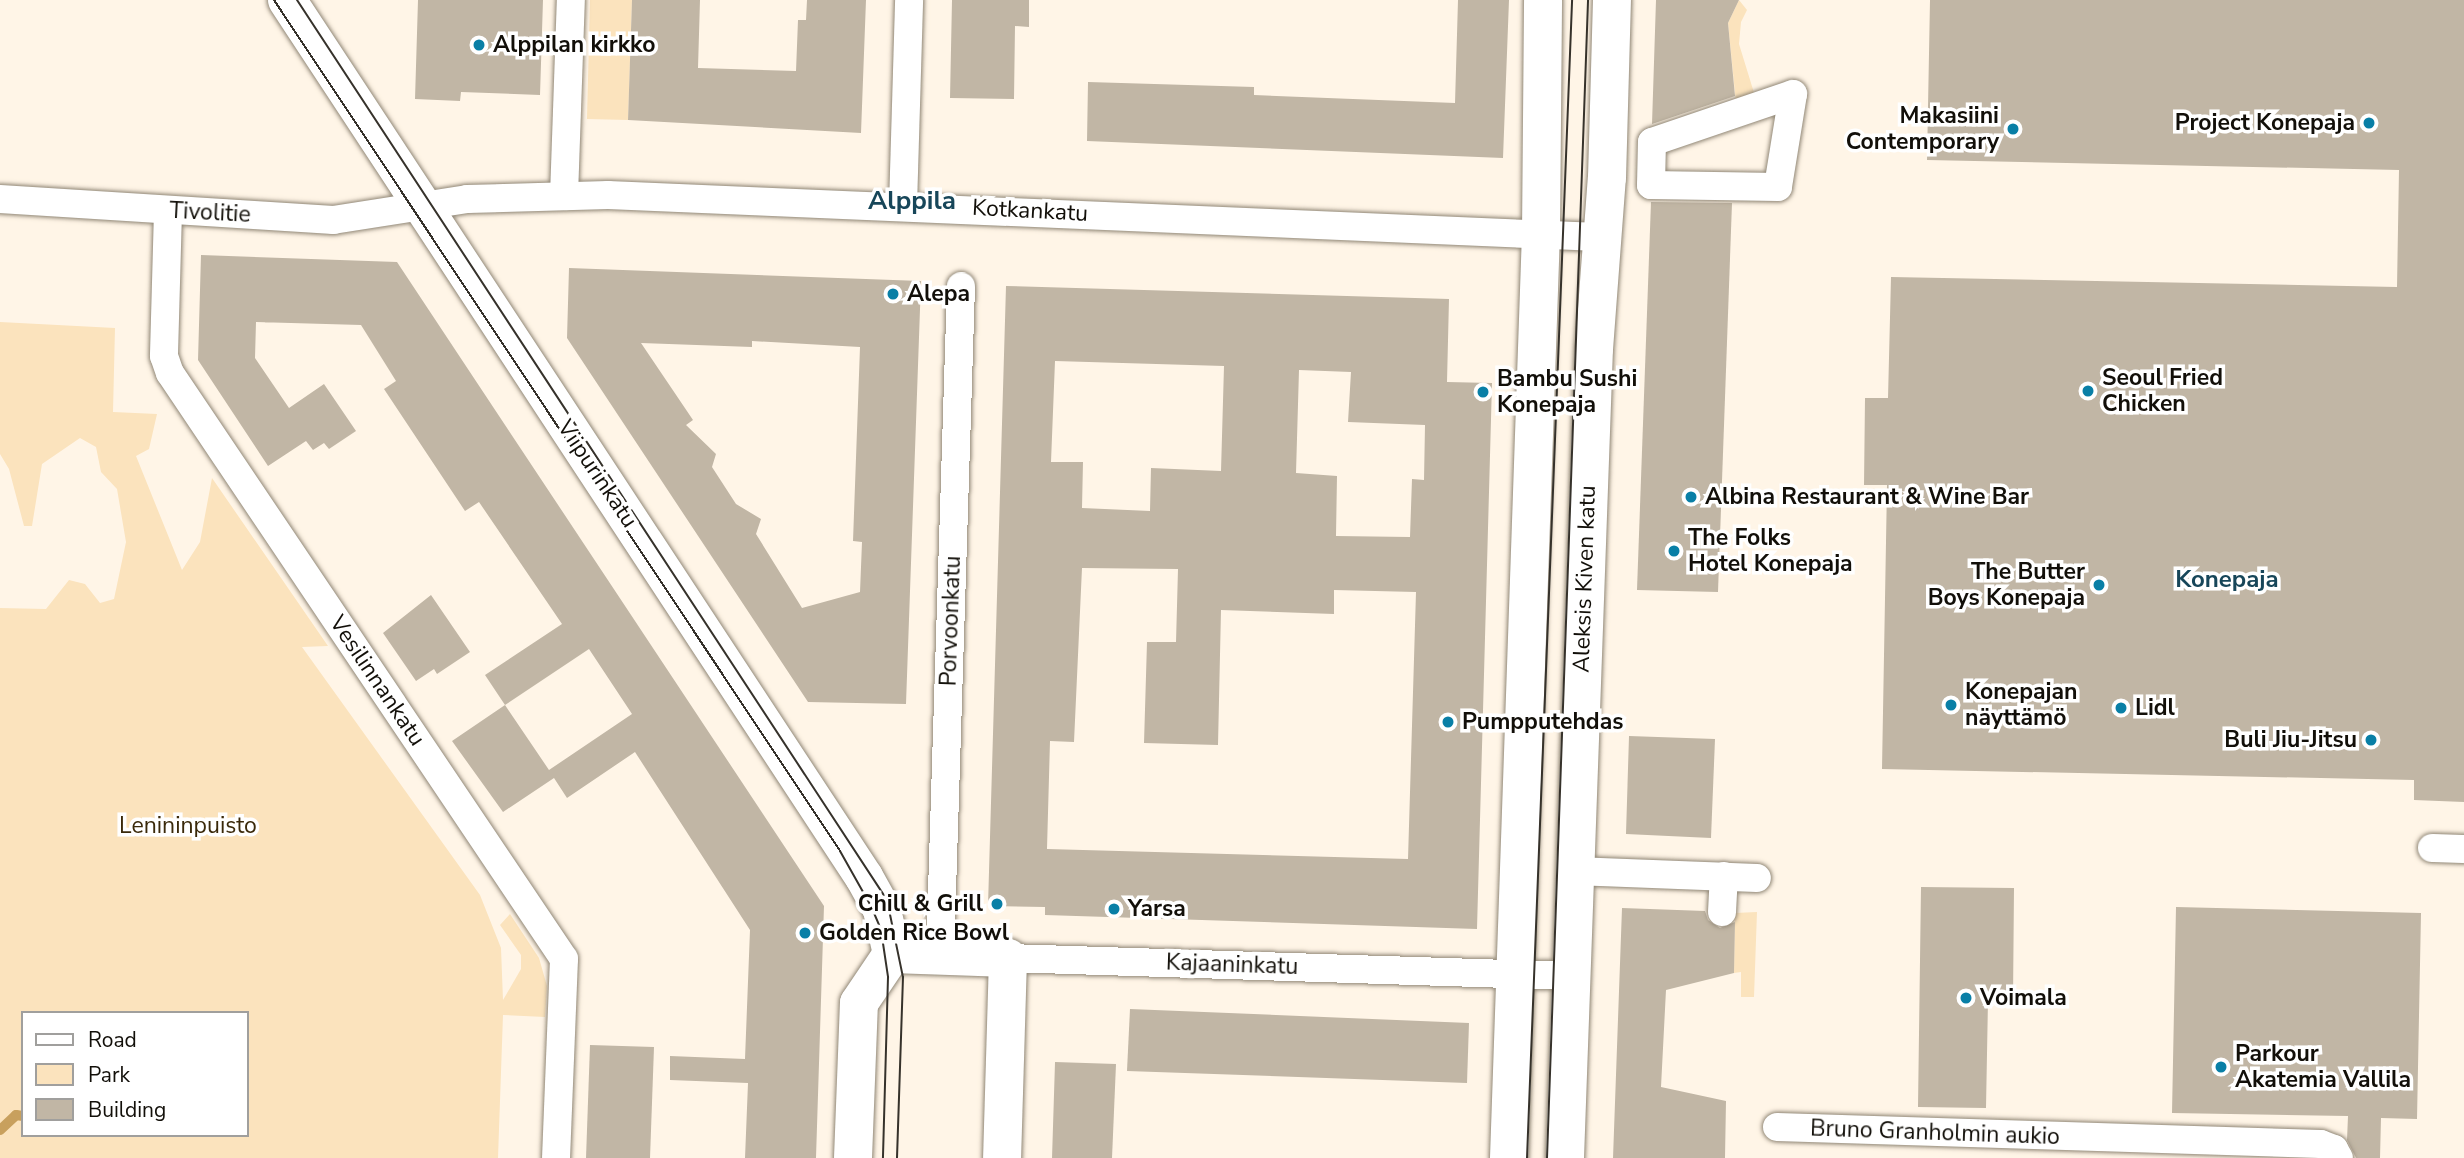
<!DOCTYPE html>
<meta charset="utf-8">
<style>
body{margin:0}
#map{position:relative;width:2464px;height:1158px;overflow:hidden;background:#fff5e7;font-family:"Nunito Sans",sans-serif}
div>[style]{position:absolute}
[style*='--x']{left:calc(var(--x)*1px);top:calc(var(--y)*1px);width:calc(var(--w)*1px);rotate:calc(var(--a)*1deg)}
.green>*{inset:0;background:#fbe3bd}
.stream>*{height:10px;margin:-5px;padding:0 5px;transform-origin:5px;border-radius:5px;background:#c8a05d}
.building>*{inset:0;background:#c1b6a5}
.roads{filter:drop-shadow(0 0 2px #918776) drop-shadow(0 0 2px #918776)}
.street>*{height:28px;margin:-14px;padding:0 14px;transform-origin:14px;border-radius:14px;background:#fff}
.secondary>*{height:38px;margin:-19px;padding:0 19px;transform-origin:19px;border-radius:19px;background:#fff}
.tram>*{height:2px;margin:-1px;padding:0 1px;transform-origin:1px;border-radius:1px;background:#36322b}
.dots>*{width:19px;height:19px;translate:-50% -50%;box-sizing:border-box;border:4px solid #fff;border-radius:50%}
span{translate:-50% -50%;white-space:nowrap;text-align:center;line-height:1.15;-webkit-text-stroke:7px #fff;paint-order:stroke}
.poi-label{font-size:23px;color:#120f09;font-weight:700}
.left{translate:0 -50%;text-align:left}
.right{translate:-100% -50%;text-align:right}
.street-label{font-size:23px;color:#120f09}
.park-label{font-size:23px;color:#3a290a}
.neighbourhood-label{font-size:24px;color:#174659;font-weight:700}
.quarter-label{font-size:26px;color:#174659;font-weight:700}
.legend{position:absolute;left:21px;top:1011px;width:228px;height:126px;box-sizing:border-box;background:#fff;border:2px solid #a09f9d;margin:0;padding:9px 12px;list-style:none;font-size:21px;color:#120f09}
.legend li{display:flex;align-items:center;gap:14px;height:35px}
.legend b{width:35px;border:2px solid #a09f9d}
</style>
<div id="map">
<div class="green">
<i style="clip-path:polygon(590px 0,632px 0,628px 120px,587px 119px)"></i>
<i style="clip-path:polygon(1739px 0,1747px 10px,1741px 22px,1739px 44px,1755px 96px,1736px 103px,1728px 23px)"></i>
<i style="clip-path:polygon(evenodd,0 322px,115px 328px,113px 412px,157px 414px,149px 449px,136px 456px,182px 570px,200px 542px,212px 478px,328px 646px,302px 647px,480px 895px,501px 948px,503px 1000px,521px 969px,521px 955px,500px 925px,510px 914px,539px 958px,547px 986px,545px 1017px,503px 1015px,498px 1158px,0 1158px,0 608px,46px 609px,69px 580px,85px 584px,100px 603px,114px 599px,126px 542px,117px 489px,101px 472px,96px 447px,80px 438px,42px 464px,32px 526px,24px 526px,9px 469px,0 454px,0 322px,23px 1013px,247px 1013px,247px 1135px,23px 1135px,23px 1013px)"></i>
<i style="clip-path:polygon(1757px 912px,1754px 997px,1741px 997px,1741px 972px,1734px 973px,1735px 913px)"></i>
</div>
<div class="stream">
<i style="--x:0;--y:1130;--w:22;--a:-43"></i>
<i style="--x:16;--y:1115;--w:7;--a:8"></i>
</div>
<div class="building">
<i style="clip-path:polygon(418px 0,543px 0,540px 95px,461px 92px,460px 101px,415px 99px)"></i>
<i style="clip-path:polygon(632px 0,700px 0,698px 68px,796px 71px,798px 20px,806px 20px,807px 0,866px 0,861px 133px,628px 120px)"></i>
<i style="clip-path:polygon(952px 0,1029px 0,1029px 27px,1015px 26px,1014px 99px,950px 98px)"></i>
<i style="clip-path:polygon(1458px 0,1509px 0,1503px 158px,1087px 141px,1088px 82px,1254px 87px,1254px 95px,1455px 103px)"></i>
<i style="clip-path:polygon(1656px 0,1739px 0,1728px 23px,1735px 96px,1652px 124px)"></i>
<i style="clip-path:polygon(1930px 0,2464px 0,2464px 802px,2414px 800px,2414px 780px,1882px 769px,1887px 485px,1864px 485px,1865px 398px,1888px 398px,1891px 277px,2397px 287px,2399px 170px,1927px 160px)"></i>
<i style="clip-path:polygon(1651px 202px,1732px 203px,1718px 592px,1637px 590px)"></i>
<i style="clip-path:polygon(evenodd,201px 255px,397px 262px,824px 906px,816px 1158px,745px 1158px,748px 1083px,670px 1080px,670px 1056px,745px 1059px,750px 930px,635px 752px,567px 798px,554px 778px,503px 812px,452px 741px,505px 705px,485px 675px,562px 624px,479px 502px,465px 511px,384px 389px,396px 381px,361px 325px,256px 322px,255px 358px,289px 408px,324px 384px,356px 431px,329px 449px,324px 443px,313px 450px,306px 441px,268px 466px,198px 360px,201px 255px,589px 649px,632px 714px,549px 770px,505px 705px,589px 649px)"></i>
<i style="clip-path:polygon(evenodd,569px 268px,921px 281px,906px 704px,808px 702px,567px 338px,569px 268px,752px 341px,860px 347px,853px 541px,862px 542px,860px 592px,802px 608px,756px 534px,761px 519px,736px 504px,712px 467px,716px 454px,686px 425px,693px 420px,641px 343px,752px 347px,752px 341px)"></i>
<i style="clip-path:polygon(evenodd,1006px 286px,1449px 299px,1447px 382px,1492px 383px,1477px 929px,1045px 915px,1045px 907px,988px 906px,1006px 286px,1055px 361px,1224px 366px,1221px 471px,1151px 468px,1150px 511px,1082px 508px,1083px 462px,1051px 462px,1055px 361px,1006px 286px,1299px 370px,1351px 372px,1348px 422px,1425px 425px,1424px 480px,1412px 479px,1410px 537px,1336px 536px,1337px 476px,1296px 473px,1299px 370px,1006px 286px,1082px 568px,1178px 569px,1176px 642px,1147px 642px,1144px 743px,1218px 745px,1221px 610px,1334px 614px,1334px 590px,1416px 592px,1408px 859px,1047px 849px,1050px 741px,1074px 742px,1082px 568px)"></i>
<i style="clip-path:polygon(431px 595px,470px 652px,437px 674px,434px 669px,416px 681px,383px 633px)"></i>
<i style="clip-path:polygon(1629px 736px,1715px 739px,1711px 838px,1626px 834px)"></i>
<i style="clip-path:polygon(1921px 887px,2014px 888px,2013px 1000px,1988px 1000px,1986px 1108px,1918px 1107px)"></i>
<i style="clip-path:polygon(2176px 907px,2421px 913px,2417px 1119px,2381px 1118px,2380px 1158px,2356px 1158px,2347px 1140px,2348px 1116px,2172px 1113px)"></i>
<i style="clip-path:polygon(1622px 908px,1705px 911px,1708px 920px,1720px 928px,1735px 922px,1734px 973px,1666px 990px,1661px 1087px,1726px 1101px,1725px 1158px,1613px 1158px)"></i>
<i style="clip-path:polygon(1130px 1009px,1469px 1023px,1467px 1083px,1127px 1071px)"></i>
<i style="clip-path:polygon(590px 1045px,654px 1047px,650px 1158px,586px 1158px)"></i>
<i style="clip-path:polygon(1055px 1062px,1116px 1064px,1112px 1158px,1052px 1158px)"></i>
</div>
<div class="roads">
<div class="street">
<i style="--x:1793;--y:94;--w:94;--a:99.2"></i>
<i style="--x:1778;--y:187;--w:127;--a:-179.1"></i>
<i style="--x:1651;--y:185;--w:43;--a:-88.7"></i>
<i style="--x:1652;--y:142;--w:149;--a:-18.8"></i>
<i style="--x:564;--y:196;--w:196;--a:-88"></i>
<i style="--x:0;--y:199;--w:334;--a:3.6"></i>
<i style="--x:333;--y:220;--w:136;--a:-8.9"></i>
<i style="--x:467;--y:199;--w:141;--a:-1.6"></i>
<i style="--x:608;--y:195;--w:992;--a:2.43"></i>
<i style="--x:903;--y:206;--w:206;--a:-88.3"></i>
<i style="--x:168;--y:211;--w:145;--a:91.6"></i>
<i style="--x:164;--y:356;--w:18;--a:71"></i>
<i style="--x:170;--y:373;--w:706;--a:56.08"></i>
<i style="--x:564;--y:959;--w:199;--a:92.3"></i>
<i style="--x:2432;--y:848;--w:32;--a:2"></i>
<i style="--x:1574;--y:871;--w:183;--a:2.2"></i>
<i style="--x:1722;--y:912;--w:36;--a:-87"></i>
<i style="--x:940;--y:955;--w:669;--a:-88.2"></i>
<i style="--x:1008;--y:958;--w:563;--a:1.83"></i>
<i style="--x:1777;--y:1127;--w:544;--a:1.79"></i>
<i style="--x:2321;--y:1144;--w:14;--a:21"></i>
<i style="--x:2334;--y:1149;--w:10;--a:61"></i>
</div>
<div class="secondary">
<i style="--x:287;--y:0;--w:1050;--a:56.66"></i>
<i style="--x:864;--y:877;--w:38;--a:61"></i>
<i style="--x:882;--y:910;--w:45;--a:77.2"></i>
<i style="--x:892;--y:954;--w:116;--a:2"></i>
<i style="--x:1008;--y:958;--w:200;--a:91.7"></i>
<i style="--x:853;--y:1158;--w:155;--a:-87.8"></i>
<i style="--x:859;--y:1003;--w:59;--a:-56"></i>
<i style="--x:1509;--y:1158;--w:925;--a:-88.02"></i>
<i style="--x:1541;--y:234;--w:234;--a:-89.5"></i>
<i style="--x:1565;--y:1158;--w:810;--a:-87.95"></i>
<i style="--x:1594;--y:349;--w:171;--a:-85.7"></i>
<i style="--x:1607;--y:178;--w:178;--a:-88.4"></i>
</div>
</div>
<div class="tram">
<i style="--x:274;--y:0;--w:1022;--a:56.37"></i>
<i style="--x:840;--y:851;--w:63;--a:60.6"></i>
<i style="--x:871;--y:906;--w:26;--a:67"></i>
<i style="--x:881;--y:930;--w:48;--a:81.5"></i>
<i style="--x:888;--y:977;--w:181;--a:91.6"></i>
<i style="--x:297;--y:0;--w:1076;--a:56.75"></i>
<i style="--x:887;--y:900;--w:79;--a:78.3"></i>
<i style="--x:903;--y:977;--w:181;--a:91.9"></i>
<i style="--x:1527;--y:1158;--w:1159;--a:-87.77"></i>
<i style="--x:1547;--y:1158;--w:1159;--a:-87.97"></i>
</div>
<div class="dots">
<i style="left:479px;top:45px;background:#097fa6"></i>
<i style="left:2369px;top:123px;background:#097fa6"></i>
<i style="left:2013px;top:129px;background:#097fa6"></i>
<i style="left:893px;top:294px;background:#097fa6"></i>
<i style="left:2088px;top:391px;background:#097fa6"></i>
<i style="left:1483px;top:392px;background:#097fa6"></i>
<i style="left:1691px;top:497px;background:#097fa6"></i>
<i style="left:1674px;top:551px;background:#097fa6"></i>
<i style="left:2099px;top:585px;background:#097fa6"></i>
<i style="left:1951px;top:705px;background:#097fa6"></i>
<i style="left:2121px;top:708px;background:#097fa6"></i>
<i style="left:1448px;top:722px;background:#097fa6"></i>
<i style="left:2371px;top:740px;background:#097fa6"></i>
<i style="left:997px;top:904px;background:#097fa6"></i>
<i style="left:1114px;top:909px;background:#097fa6"></i>
<i style="left:805px;top:933px;background:#097fa6"></i>
<i style="left:1966px;top:998px;background:#097fa6"></i>
<i style="left:2221px;top:1067px;background:#097fa6"></i>
</div>
<div class="poi-label">
<span class="left" style="left:493px;top:45px">Alppilan kirkko</span>
<span class="right" style="left:1999px;top:129px">Makasiini<br>Contemporary</span>
<span class="right" style="left:2355px;top:123px">Project Konepaja</span>
<span class="left" style="left:907px;top:294px">Alepa</span>
<span class="left" style="left:2102px;top:391px">Seoul Fried<br>Chicken</span>
<span class="left" style="left:1497px;top:392px">Bambu Sushi<br>Konepaja</span>
<span class="left" style="left:1705px;top:497px">Albina Restaurant &amp; Wine Bar</span>
<span class="left" style="left:1688px;top:551px">The Folks<br>Hotel Konepaja</span>
<span class="right" style="left:2085px;top:585px">The Butter<br>Boys Konepaja</span>
<span class="left" style="left:1965px;top:705px">Konepajan<br>näyttämö</span>
<span class="left" style="left:2135px;top:708px">Lidl</span>
<span class="left" style="left:1462px;top:722px">Pumpputehdas</span>
<span class="right" style="left:2357px;top:740px">Buli Jiu-Jitsu</span>
<span class="right" style="left:983px;top:904px">Chill &amp; Grill</span>
<span class="left" style="left:1128px;top:909px">Yarsa</span>
<span class="left" style="left:819px;top:933px">Golden Rice Bowl</span>
<span class="left" style="left:1980px;top:998px">Voimala</span>
<span class="left" style="left:2235px;top:1067px">Parkour<br>Akatemia Vallila</span>
</div>
<div class="street-label">
<span style="left:1030px;top:211px;rotate:3deg">Kotkankatu</span>
<span style="left:210px;top:213px;rotate:3deg">Tivolitie</span>
<span style="left:597px;top:474px;rotate:56deg">Viipurinkatu</span>
<span style="left:1585px;top:579px;rotate:-88deg">Aleksis Kiven katu</span>
<span style="left:951px;top:621px;rotate:-88deg">Porvoonkatu</span>
<span style="left:377px;top:681px;rotate:56deg">Vesilinnankatu</span>
<span style="left:1232px;top:965px;rotate:2deg">Kajaaninkatu</span>
<span style="left:1935px;top:1133px;rotate:2deg">Bruno Granholmin aukio</span>
</div>
<div class="park-label">
<span style="left:188px;top:826px">Lenininpuisto</span>
</div>
<div class="neighbourhood-label">
<span style="left:2227px;top:580px">Konepaja</span>
</div>
<div class="quarter-label">
<span style="left:912px;top:201px">Alppila</span>
</div>
<ul class="legend">
<li><b style="height:9px;background:#fff"></b>Road</li>
<li><b style="height:19px;background:#fbe3bd"></b>Park</li>
<li><b style="height:19px;background:#c1b6a5"></b>Building</li>
</ul>
</div>
